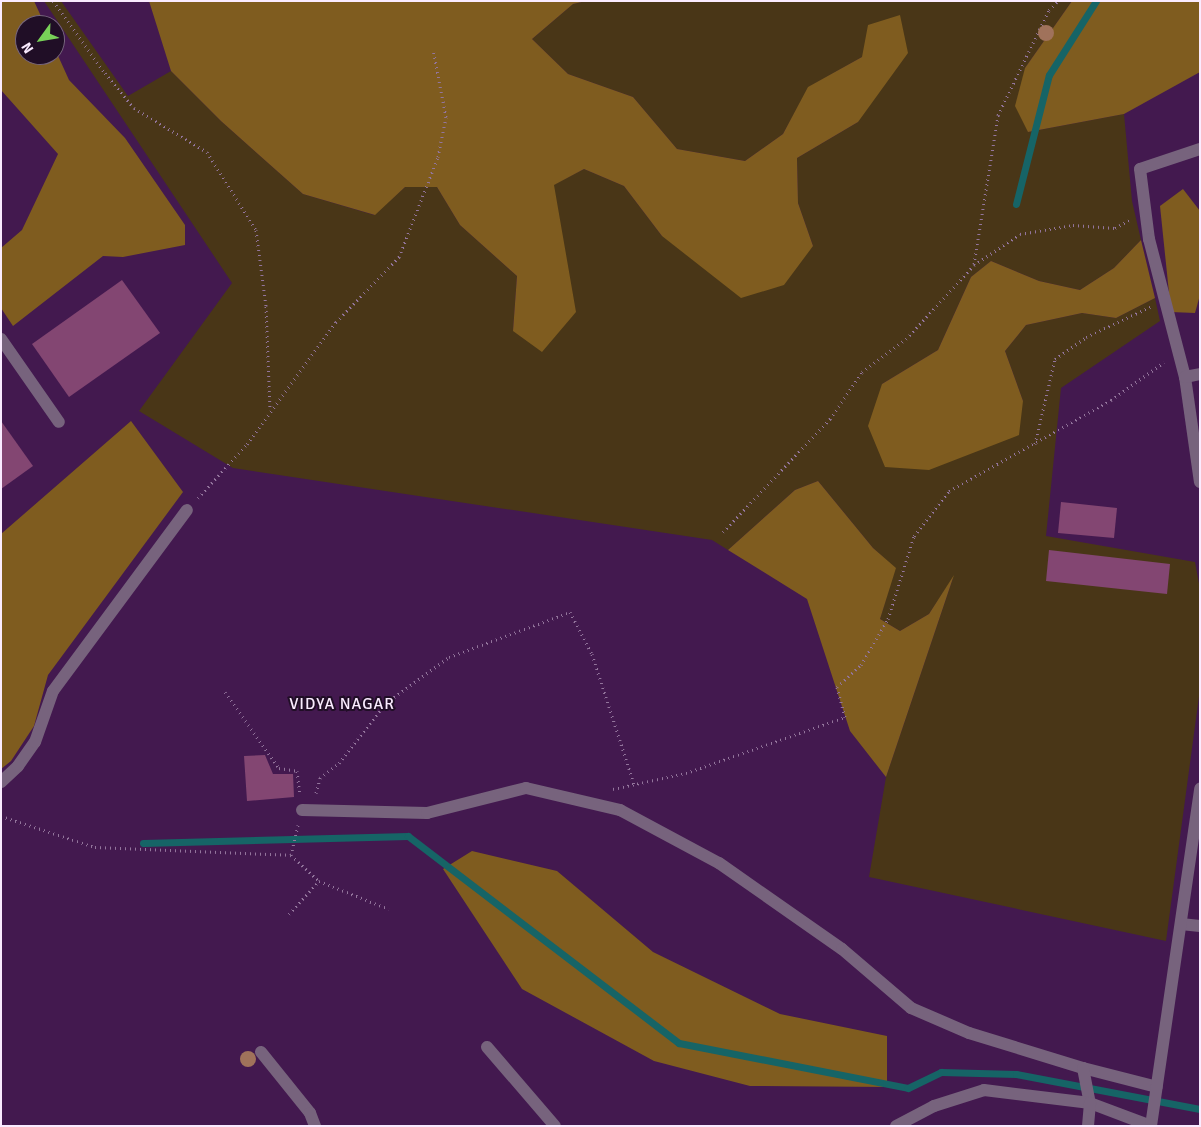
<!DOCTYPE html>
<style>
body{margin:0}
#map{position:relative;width:1201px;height:1127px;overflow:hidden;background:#43194f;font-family:Signika,sans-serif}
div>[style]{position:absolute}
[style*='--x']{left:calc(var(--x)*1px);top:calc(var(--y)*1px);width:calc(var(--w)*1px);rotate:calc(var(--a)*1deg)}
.green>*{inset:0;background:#493617}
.forest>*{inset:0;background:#7f5c1f}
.stream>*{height:7px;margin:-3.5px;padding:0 3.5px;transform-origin:3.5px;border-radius:3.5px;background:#166466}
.building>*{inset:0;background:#834672}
.path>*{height:3px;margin-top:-1.5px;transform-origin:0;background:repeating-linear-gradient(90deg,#93759c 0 1px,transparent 0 5px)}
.lane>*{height:12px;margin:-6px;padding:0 6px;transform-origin:6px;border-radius:6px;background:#77637d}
.street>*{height:12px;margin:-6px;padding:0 6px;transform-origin:6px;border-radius:6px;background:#77637d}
.trees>*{width:16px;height:16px;margin:-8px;border-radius:50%;background:#a0725b}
span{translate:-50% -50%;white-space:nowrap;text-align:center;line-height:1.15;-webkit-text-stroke:4px #200e26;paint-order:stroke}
.neighbourhood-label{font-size:16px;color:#faebff;letter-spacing:1px}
.frame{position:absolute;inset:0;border:2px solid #faebff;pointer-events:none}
.north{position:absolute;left:15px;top:15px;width:50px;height:50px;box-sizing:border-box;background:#200e26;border:1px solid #77667d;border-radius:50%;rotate:238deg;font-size:14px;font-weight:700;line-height:20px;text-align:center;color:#faebff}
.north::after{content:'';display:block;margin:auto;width:18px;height:22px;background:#78d158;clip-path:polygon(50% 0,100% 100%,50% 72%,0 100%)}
</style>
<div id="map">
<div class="green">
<i style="clip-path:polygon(44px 1px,61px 1px,128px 96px,171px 71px,221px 121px,303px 194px,374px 215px,405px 187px,437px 187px,460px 225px,517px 276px,513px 331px,562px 242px,553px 185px,584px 169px,624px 186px,662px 236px,813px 246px,798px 203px,797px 158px,858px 122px,862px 57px,809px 87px,783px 134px,745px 161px,677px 149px,633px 97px,568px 74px,532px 39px,573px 4px,586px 1px,1072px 1px,1025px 68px,1028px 132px,1124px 114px,1132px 201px,1141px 240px,1114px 268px,1080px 290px,1039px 281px,991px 261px,971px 277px,938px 350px,882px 384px,1023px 401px,1005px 351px,1026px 325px,1082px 313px,1116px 318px,1155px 298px,1160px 321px,1061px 388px,1046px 536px,1195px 562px,1200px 589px,1200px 689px,1166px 941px,869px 877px,886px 777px,953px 578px,929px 614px,900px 631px,880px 619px,895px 568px,873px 548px,818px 481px,795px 490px,728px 550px,712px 540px,233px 468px,139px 411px,232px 283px)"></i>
</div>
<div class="forest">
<i style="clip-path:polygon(1px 1px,34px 1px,45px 25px,25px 25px,25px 55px,55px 55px,55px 49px,69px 80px,125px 138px,185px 225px,185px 245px,123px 257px,103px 256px,13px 326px,1px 308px,1px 248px,22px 230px,58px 154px,1px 90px)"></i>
<i style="clip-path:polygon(149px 1px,586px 1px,573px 4px,532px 39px,568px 74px,633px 97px,677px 149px,745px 161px,783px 134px,808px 87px,862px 57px,868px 25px,900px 15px,908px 53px,858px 122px,797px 158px,798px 203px,813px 246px,784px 285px,741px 298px,662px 236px,624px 186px,584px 169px,554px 185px,576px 312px,542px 352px,513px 331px,517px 276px,460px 225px,437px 187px,405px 187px,375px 215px,303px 194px,221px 121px,171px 71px)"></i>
<i style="clip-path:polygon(1072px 1px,1200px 1px,1200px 72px,1124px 114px,1028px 132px,1015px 106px,1025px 68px)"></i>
<i style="clip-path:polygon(1183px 189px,1200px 211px,1200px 295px,1195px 313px,1171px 312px,1160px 206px)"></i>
<i style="clip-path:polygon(1141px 240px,1155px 298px,1116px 318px,1082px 313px,1026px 325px,1005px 351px,1023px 401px,1019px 435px,929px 470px,885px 467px,868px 426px,882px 384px,938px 350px,971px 277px,991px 261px,1039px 281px,1080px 290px,1114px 268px)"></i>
<i style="clip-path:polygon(131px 421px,183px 492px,48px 675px,34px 726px,11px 761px,1px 769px,1px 534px)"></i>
<i style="clip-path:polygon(818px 481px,873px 548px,896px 568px,880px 619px,900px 631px,929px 614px,954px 575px,886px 777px,850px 731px,807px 599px,728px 550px,795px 490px)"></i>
<i style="clip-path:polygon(472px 851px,557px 871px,653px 952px,780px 1014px,887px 1036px,887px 1087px,750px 1086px,654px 1061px,522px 989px,443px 869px)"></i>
</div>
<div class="stream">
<i style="--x:1016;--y:204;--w:133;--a:-75.7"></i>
<i style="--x:1049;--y:75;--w:88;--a:-57.6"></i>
<i style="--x:143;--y:843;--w:265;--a:-1.5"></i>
<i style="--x:408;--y:836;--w:341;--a:37.4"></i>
<i style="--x:679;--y:1043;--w:233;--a:11.1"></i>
<i style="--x:908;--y:1088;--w:37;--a:-26"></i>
<i style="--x:941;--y:1072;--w:75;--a:1.5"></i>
<i style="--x:1016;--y:1074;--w:187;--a:10.8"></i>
</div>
<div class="building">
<i style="clip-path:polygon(122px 280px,160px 333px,69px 397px,32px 344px)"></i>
<i style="clip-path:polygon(1px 421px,33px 466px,1px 489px)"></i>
<i style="clip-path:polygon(1061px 502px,1117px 508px,1114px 538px,1058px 533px)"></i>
<i style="clip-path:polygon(1049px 550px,1170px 564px,1167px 594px,1046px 581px)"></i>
<i style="clip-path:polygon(265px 755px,273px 774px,293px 774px,294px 797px,247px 801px,244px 756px)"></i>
</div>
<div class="path">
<i style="--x:53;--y:1;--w:89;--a:54.2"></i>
<i style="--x:105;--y:73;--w:45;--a:50.4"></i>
<i style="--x:134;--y:108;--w:85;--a:31.1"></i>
<i style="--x:207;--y:152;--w:92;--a:57.9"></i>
<i style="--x:256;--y:230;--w:77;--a:82.5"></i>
<i style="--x:266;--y:306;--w:102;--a:87.8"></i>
<i style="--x:974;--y:264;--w:151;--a:-80.8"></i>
<i style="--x:998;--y:115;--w:117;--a:-64.1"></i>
<i style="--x:1049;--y:10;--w:13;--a:-45"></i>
<i style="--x:1035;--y:444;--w:87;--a:-76.8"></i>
<i style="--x:1055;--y:359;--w:38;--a:-35"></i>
<i style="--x:1086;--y:337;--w:71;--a:-25.1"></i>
<i style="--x:198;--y:498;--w:73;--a:-47.8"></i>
<i style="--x:247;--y:444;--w:151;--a:-53.9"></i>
<i style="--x:336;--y:322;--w:91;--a:-45.9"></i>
<i style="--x:399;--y:257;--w:107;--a:-68.7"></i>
<i style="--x:438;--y:157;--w:41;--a:-78.7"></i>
<i style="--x:446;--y:117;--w:69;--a:-100.8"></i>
<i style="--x:723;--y:532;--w:156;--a:-46.6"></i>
<i style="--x:830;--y:419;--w:57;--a:-55.8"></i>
<i style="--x:862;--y:372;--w:55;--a:-36.9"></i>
<i style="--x:906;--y:339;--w:100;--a:-47.4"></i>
<i style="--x:974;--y:265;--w:55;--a:-34"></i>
<i style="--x:1020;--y:234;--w:54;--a:-9.6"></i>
<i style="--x:1073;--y:225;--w:42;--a:4.1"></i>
<i style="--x:1115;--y:228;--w:18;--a:-29"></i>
<i style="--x:225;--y:692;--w:93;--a:54.6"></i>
<i style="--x:279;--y:768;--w:18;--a:9"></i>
<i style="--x:297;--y:771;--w:24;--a:83"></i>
<i style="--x:613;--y:789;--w:75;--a:-12.4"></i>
<i style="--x:686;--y:773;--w:169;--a:-19.4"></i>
<i style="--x:845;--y:717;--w:31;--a:-105"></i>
<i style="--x:837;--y:687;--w:33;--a:-43"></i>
<i style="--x:861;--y:665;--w:53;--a:-59.6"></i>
<i style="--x:888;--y:619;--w:87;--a:-72.6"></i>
<i style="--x:914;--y:536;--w:57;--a:-52.1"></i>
<i style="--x:949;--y:491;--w:186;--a:-29.3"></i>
<i style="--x:1111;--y:400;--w:65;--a:-35.6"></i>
<i style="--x:316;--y:793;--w:16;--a:-75"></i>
<i style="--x:320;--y:778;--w:24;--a:-38"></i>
<i style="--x:339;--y:763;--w:76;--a:-51.9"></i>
<i style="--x:386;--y:703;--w:78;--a:-36.1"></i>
<i style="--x:449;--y:657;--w:129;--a:-20.4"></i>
<i style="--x:570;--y:612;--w:47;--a:62.4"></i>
<i style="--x:592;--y:654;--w:137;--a:72.1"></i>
<i style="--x:1;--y:816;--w:99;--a:18.3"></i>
<i style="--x:95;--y:847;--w:196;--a:2.3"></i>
<i style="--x:298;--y:825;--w:31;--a:103"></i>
<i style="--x:291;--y:855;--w:38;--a:43"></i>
<i style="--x:319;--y:881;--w:75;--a:21.8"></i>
<i style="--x:289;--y:914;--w:45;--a:-47.7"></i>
</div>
<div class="lane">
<i style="--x:1;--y:339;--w:101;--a:55.1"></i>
</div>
<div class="street">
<i style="--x:1200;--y:149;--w:63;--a:161.6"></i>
<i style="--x:1140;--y:169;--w:71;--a:82.7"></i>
<i style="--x:1149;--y:239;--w:143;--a:75.4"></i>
<i style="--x:1185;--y:377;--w:106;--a:81.9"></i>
<i style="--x:1185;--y:377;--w:15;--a:-11"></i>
<i style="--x:1;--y:782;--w:23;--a:-43"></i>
<i style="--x:18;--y:766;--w:29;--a:-55"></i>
<i style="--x:35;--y:742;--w:54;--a:-70.6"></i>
<i style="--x:53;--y:691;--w:225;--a:-53.5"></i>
<i style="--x:302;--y:810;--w:125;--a:1.4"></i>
<i style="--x:427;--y:813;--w:102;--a:-14.2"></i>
<i style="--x:526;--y:788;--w:97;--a:13.2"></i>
<i style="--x:620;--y:810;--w:112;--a:28.2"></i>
<i style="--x:719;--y:863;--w:150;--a:35"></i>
<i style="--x:842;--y:949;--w:91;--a:40.5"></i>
<i style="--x:911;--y:1008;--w:63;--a:23.3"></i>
<i style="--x:969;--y:1033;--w:119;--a:17.1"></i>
<i style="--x:1083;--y:1068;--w:76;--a:14.4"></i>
<i style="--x:1181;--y:924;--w:19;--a:6"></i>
<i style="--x:487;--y:1047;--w:104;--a:49.3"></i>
<i style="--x:261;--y:1052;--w:78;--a:51.2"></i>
<i style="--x:310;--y:1113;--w:14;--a:69"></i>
<i style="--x:1083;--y:1068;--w:36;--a:79"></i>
<i style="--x:1090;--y:1103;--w:65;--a:20.7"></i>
<i style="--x:896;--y:1126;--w:43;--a:-27.8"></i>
<i style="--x:934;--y:1106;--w:52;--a:-17.7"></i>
<i style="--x:984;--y:1090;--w:107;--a:7"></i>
<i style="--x:1090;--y:1103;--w:23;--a:95"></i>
<i style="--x:1151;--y:1126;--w:341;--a:-81.7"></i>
</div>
<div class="trees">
<i style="left:1046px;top:33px"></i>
<i style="left:248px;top:1059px"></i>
</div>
<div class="neighbourhood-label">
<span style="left:342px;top:704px">VIDYA NAGAR</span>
</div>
<div class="frame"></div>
<div class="north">N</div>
</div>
